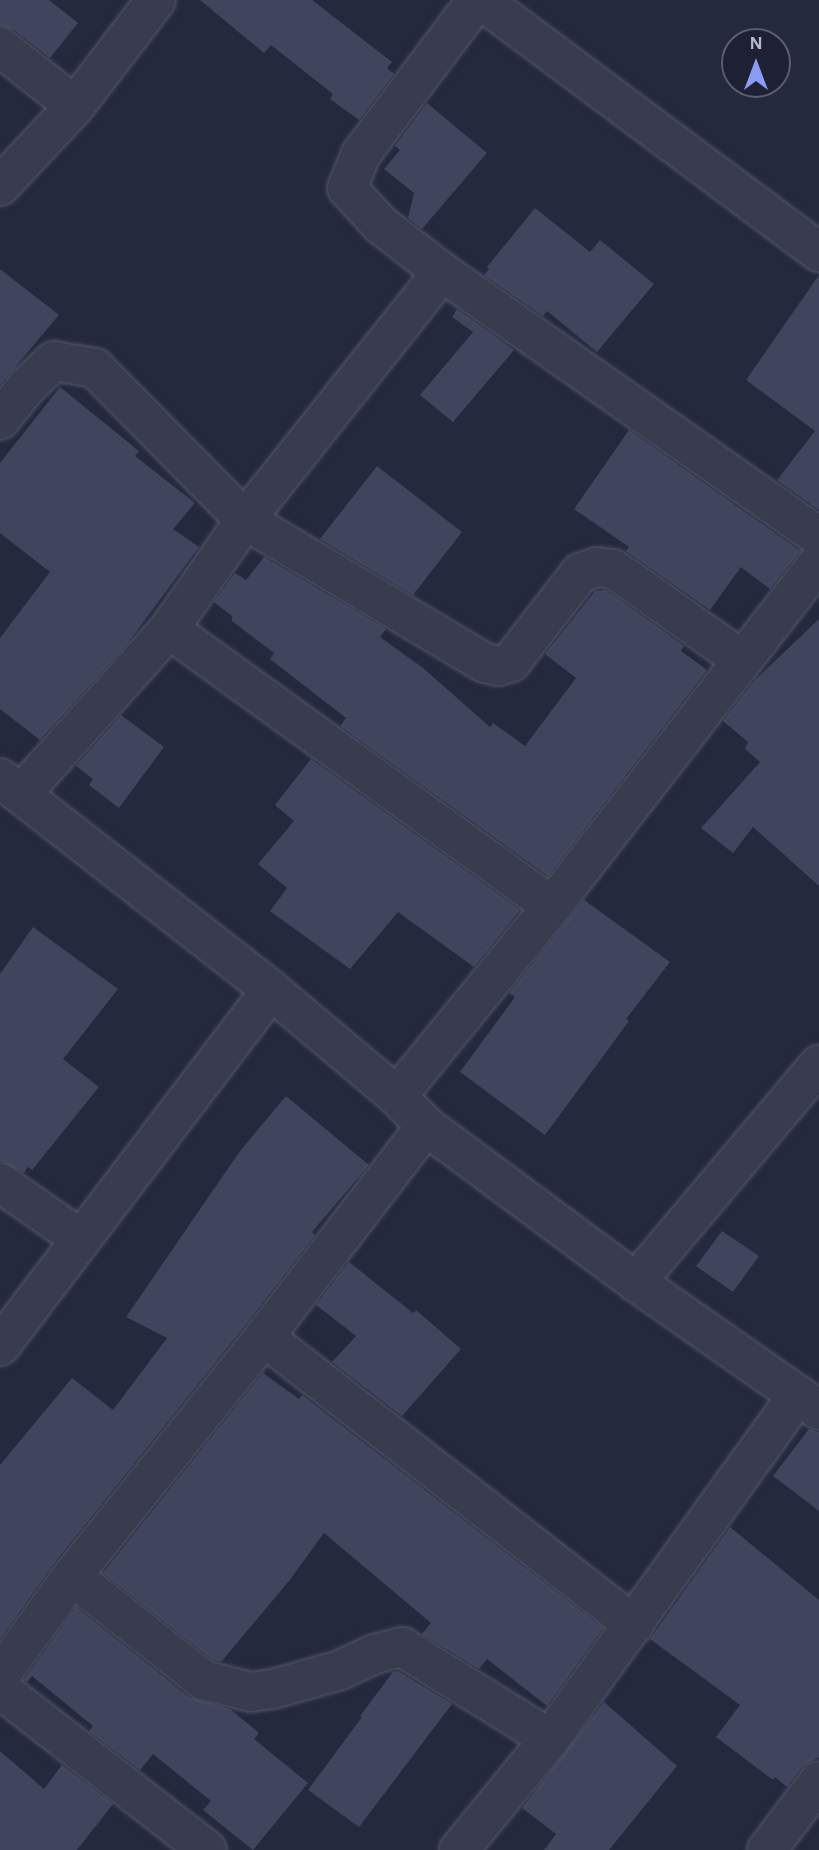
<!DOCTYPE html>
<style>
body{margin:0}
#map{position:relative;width:819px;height:1850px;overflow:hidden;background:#24293e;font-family:"Alegreya Sans",sans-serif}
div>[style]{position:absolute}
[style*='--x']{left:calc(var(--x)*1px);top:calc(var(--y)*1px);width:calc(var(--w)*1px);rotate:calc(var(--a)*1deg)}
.building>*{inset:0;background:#40455e}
.roads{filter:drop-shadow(0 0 2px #535769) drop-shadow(0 0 2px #535769)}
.minor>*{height:38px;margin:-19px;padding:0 19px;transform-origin:19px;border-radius:19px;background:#383c4e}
span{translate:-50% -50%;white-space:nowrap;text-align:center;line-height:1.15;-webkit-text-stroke:6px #1d2133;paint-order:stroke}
.north{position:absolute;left:721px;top:28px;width:70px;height:70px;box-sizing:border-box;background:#1d2133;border:2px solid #595d6f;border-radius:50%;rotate:0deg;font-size:19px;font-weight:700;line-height:28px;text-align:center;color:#b4b7c9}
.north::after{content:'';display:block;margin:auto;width:24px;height:32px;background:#8a9cf8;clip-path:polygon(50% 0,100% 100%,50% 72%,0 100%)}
</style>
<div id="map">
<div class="building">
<i style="clip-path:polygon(0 0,49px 0,78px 23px,50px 58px,14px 30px,0 26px)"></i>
<i style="clip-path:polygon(200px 0,312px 0,392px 62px,387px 68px,394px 74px,359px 120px,330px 99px,333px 94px,271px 45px,264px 53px)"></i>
<i style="clip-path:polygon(427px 103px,487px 153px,422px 229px,408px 218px,414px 193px,384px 169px,400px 150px,395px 146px)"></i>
<i style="clip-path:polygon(535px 208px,590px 252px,600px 240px,654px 284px,597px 352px,547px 311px,543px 316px,484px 275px,489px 269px,487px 267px)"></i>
<i style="clip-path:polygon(0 269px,59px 315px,0 385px)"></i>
<i style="clip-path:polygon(819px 275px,819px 510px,777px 480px,815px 431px,746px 380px)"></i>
<i style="clip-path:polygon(457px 309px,514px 350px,453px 422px,420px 395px,473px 332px,452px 317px)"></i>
<i style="clip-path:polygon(60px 387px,139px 451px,135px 456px,195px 503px,173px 529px,199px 547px,127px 644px,40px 740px,0 709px,0 638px,50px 572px,0 533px,0 463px)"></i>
<i style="clip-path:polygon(629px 430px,800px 551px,770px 589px,741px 567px,710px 610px,626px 551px,629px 547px,574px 509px)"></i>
<i style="clip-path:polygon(377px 466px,462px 532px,413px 595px,320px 539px)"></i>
<i style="clip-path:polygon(264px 557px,386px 629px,380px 637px,423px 668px,490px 727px,493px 723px,525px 746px,576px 678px,545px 654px,595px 591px,605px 590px,616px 597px,684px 646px,681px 651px,707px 670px,548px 876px,340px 726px,346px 718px,270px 659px,274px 653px,232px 621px,232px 616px,214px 602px,235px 573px,246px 580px)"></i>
<i style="clip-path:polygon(819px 619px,819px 886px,753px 827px,733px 853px,701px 828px,760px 762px,745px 749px,748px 742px,723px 721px,755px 680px)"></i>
<i style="clip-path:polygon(121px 715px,164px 747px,119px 808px,89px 785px,93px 779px,76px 766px)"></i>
<i style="clip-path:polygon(311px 759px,520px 910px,474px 967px,398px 912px,350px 969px,270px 911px,287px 888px,258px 864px,294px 821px,275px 805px)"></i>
<i style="clip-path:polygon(584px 900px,670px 962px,626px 1019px,629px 1021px,545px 1135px,460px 1072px,515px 997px,509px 993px)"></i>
<i style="clip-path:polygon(33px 927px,118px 989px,63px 1059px,99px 1087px,32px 1170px,28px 1167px,24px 1173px,0 1161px,0 974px)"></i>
<i style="clip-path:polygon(286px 1096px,369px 1165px,312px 1232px,315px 1235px,247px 1323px,55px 1562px,0 1639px,0 1465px,72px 1378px,113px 1410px,167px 1338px,126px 1317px,240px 1151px)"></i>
<i style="clip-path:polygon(722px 1231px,759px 1256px,733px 1292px,696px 1266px)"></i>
<i style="clip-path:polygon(349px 1262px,413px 1313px,416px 1310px,461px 1349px,402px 1416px,332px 1362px,356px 1336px,316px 1305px)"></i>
<i style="clip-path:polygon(263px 1373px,299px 1399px,302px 1395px,603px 1628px,547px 1706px,487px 1659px,479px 1669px,422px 1634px,431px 1623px,324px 1533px,289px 1581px,221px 1662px,213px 1660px,103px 1573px)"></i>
<i style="clip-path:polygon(809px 1429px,819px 1432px,819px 1511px,773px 1476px)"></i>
<i style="clip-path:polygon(730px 1527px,819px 1600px,819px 1757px,802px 1767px,787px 1787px,775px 1777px,773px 1780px,716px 1737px,740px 1705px,650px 1639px)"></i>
<i style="clip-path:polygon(76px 1607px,189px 1697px,230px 1709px,259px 1733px,254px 1739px,308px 1783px,253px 1850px,203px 1810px,211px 1801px,153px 1754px,140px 1770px,89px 1731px,93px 1726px,32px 1676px,27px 1682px,24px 1680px)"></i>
<i style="clip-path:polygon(398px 1671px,452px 1704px,359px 1827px,308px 1790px,362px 1717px,360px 1716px,393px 1672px)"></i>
<i style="clip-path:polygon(604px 1702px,677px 1766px,609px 1850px,544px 1850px,556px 1834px,522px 1808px)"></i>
<i style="clip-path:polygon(0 1751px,44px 1789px,62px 1765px,113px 1804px,77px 1850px,0 1850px)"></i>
</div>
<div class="roads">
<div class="minor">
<i style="--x:477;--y:0;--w:193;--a:127"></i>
<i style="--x:361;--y:154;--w:37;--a:112"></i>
<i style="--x:347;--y:188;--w:50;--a:47.4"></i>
<i style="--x:381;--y:225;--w:77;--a:37.6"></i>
<i style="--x:442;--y:272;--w:461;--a:35.1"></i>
<i style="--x:481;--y:0;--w:422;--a:36.7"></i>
<i style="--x:0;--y:47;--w:95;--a:38.2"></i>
<i style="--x:0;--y:186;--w:110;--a:-46.8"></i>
<i style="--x:75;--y:106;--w:133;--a:-52.6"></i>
<i style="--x:0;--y:420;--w:43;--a:-51.5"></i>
<i style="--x:27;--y:386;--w:37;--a:-43"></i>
<i style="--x:54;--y:361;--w:42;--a:9.7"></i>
<i style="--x:95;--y:368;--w:214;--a:45.4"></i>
<i style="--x:245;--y:520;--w:279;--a:30.8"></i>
<i style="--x:485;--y:663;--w:14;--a:12"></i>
<i style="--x:499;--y:666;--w:13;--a:-18"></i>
<i style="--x:511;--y:662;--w:113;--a:-52.2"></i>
<i style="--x:580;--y:573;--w:18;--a:-19"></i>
<i style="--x:597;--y:567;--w:16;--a:7"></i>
<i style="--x:613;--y:569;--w:18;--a:34"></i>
<i style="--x:628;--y:579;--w:140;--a:35.4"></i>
<i style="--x:169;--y:629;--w:473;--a:35.9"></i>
<i style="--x:0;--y:778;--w:344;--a:38"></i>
<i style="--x:271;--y:990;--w:165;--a:40.1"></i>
<i style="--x:397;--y:1096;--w:42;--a:46"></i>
<i style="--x:426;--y:1126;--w:262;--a:36.6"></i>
<i style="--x:636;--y:1282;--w:223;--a:35"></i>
<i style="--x:22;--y:793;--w:220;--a:-48.1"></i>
<i style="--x:169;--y:629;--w:133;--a:-55.1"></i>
<i style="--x:245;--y:520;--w:317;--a:-51.5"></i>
<i style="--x:397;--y:1096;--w:245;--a:-50.8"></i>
<i style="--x:552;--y:906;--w:435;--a:-52.2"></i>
<i style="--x:0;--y:1183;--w:98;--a:34.7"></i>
<i style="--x:636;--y:1282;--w:284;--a:-49.9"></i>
<i style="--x:264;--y:1337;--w:469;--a:37.9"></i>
<i style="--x:0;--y:1346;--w:447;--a:-52.7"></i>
<i style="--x:72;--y:1576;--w:167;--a:38.4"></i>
<i style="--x:203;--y:1680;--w:49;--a:14"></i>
<i style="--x:251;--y:1692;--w:22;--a:-8"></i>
<i style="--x:273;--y:1689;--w:70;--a:-15.8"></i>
<i style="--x:340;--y:1670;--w:38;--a:-25"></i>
<i style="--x:375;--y:1654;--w:28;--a:-15"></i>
<i style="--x:402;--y:1647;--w:174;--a:31.9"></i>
<i style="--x:0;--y:1676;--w:123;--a:-54.2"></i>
<i style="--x:72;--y:1576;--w:307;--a:-51.2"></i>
<i style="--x:264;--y:1337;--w:266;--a:-52.5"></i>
<i style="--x:0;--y:1689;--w:262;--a:37.9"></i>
<i style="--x:459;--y:1850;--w:144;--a:-50.7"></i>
<i style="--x:550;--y:1739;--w:424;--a:-54.2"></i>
<i style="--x:767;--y:1850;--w:86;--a:-53"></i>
</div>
</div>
<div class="north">N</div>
</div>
